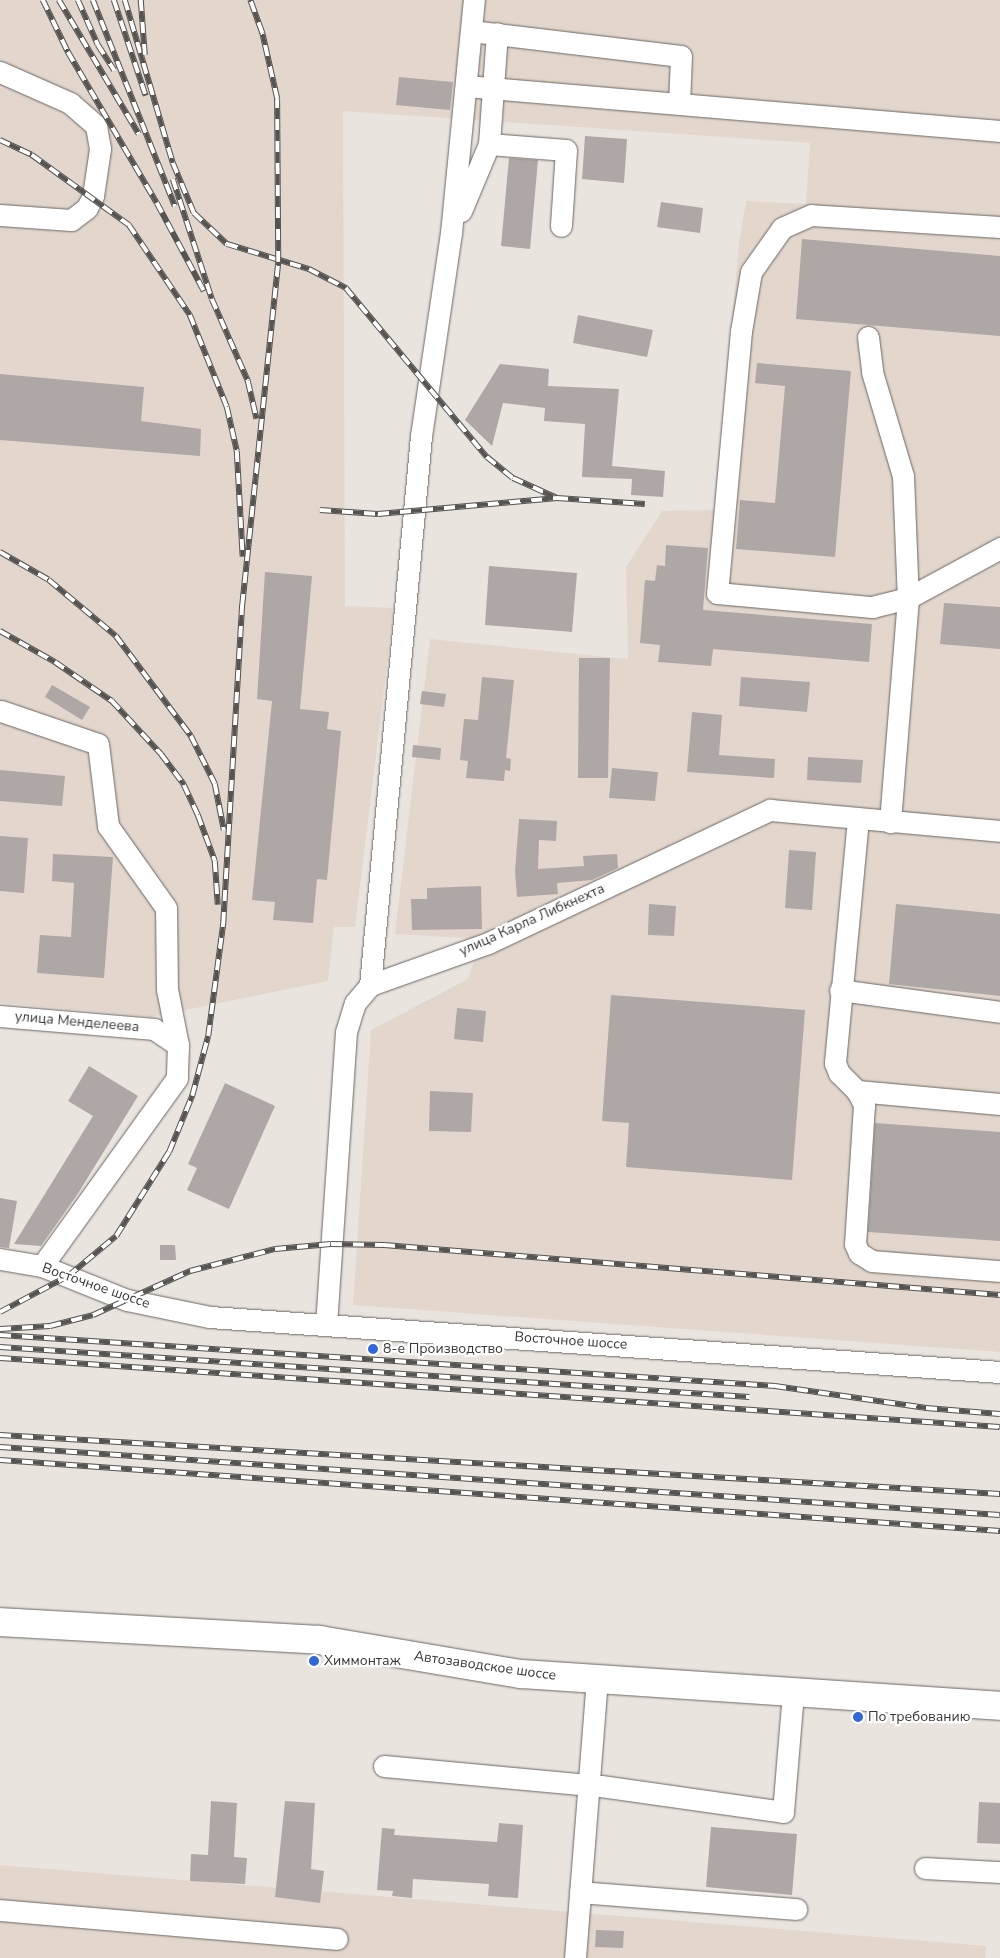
<!DOCTYPE html>
<meta charset="utf-8">
<style>
body{margin:0}
#map{position:relative;width:1000px;height:1958px;overflow:hidden;background:#eae4df;font-family:"Nunito Sans",sans-serif}
div>[style]{position:absolute}
[style*='--x']{left:calc(var(--x)*1px);top:calc(var(--y)*1px);width:calc(var(--w)*1px);rotate:calc(var(--a)*1deg)}
.built>*{inset:0;background:#e3d7cd}
.building>*{inset:0;background:#afa7a5}
.roads{filter:drop-shadow(0 0 1px #6b6662) drop-shadow(0 0 1px #6b6662)}
.minor>*{height:21px;margin:-10.5px;padding:0 10.5px;transform-origin:10.5px;border-radius:10.5px;background:#fff}
.major>*{height:28px;margin:-14px;padding:0 14px;transform-origin:14px;border-radius:14px;background:#fff}
.rail>*{height:5.5px;margin-top:-2.75px;transform-origin:0;background:repeating-linear-gradient(90deg,#fff 0 11px,#565451 0 22px);box-sizing:border-box;border-block:1px solid #565451}
.dots>*{width:14px;height:14px;translate:-50% -50%;box-sizing:border-box;border:2px solid #fff;border-radius:50%}
span{translate:-50% -50%;white-space:nowrap;text-align:center;line-height:1.15;-webkit-text-stroke:4.5px #fff;paint-order:stroke}
.street-label{font-size:14px;color:#393735}
.poi-label{font-size:14px;color:#393735}
.left{translate:0 -50%;text-align:left}
</style>
<div id="map">
<div class="built">
<i style="clip-path:polygon(0 0,1000px 0,1000px 1352px,353px 1305px,371px 1030px,468px 979px,481px 939px,395px 934px,430px 639px,628px 659px,626px 567px,662px 511px,714px 510px,739px 244px,746px 201px,806px 204px,810px 143px,343px 111px,345px 606px,394px 608px,355px 927px,334px 927px,328px 981px,151px 1017px,0 1003px)"></i>
<i style="clip-path:polygon(0 1865px,986px 1946px,985px 1958px,0 1958px)"></i>
</div>
<div class="building">
<i style="clip-path:polygon(399px 77px,453px 82px,450px 110px,396px 105px)"></i>
<i style="clip-path:polygon(585px 136px,627px 139px,624px 183px,582px 179px)"></i>
<i style="clip-path:polygon(509px 158px,538px 160px,530px 249px,501px 246px)"></i>
<i style="clip-path:polygon(661px 202px,703px 208px,700px 233px,657px 227px)"></i>
<i style="clip-path:polygon(802px 239px,1000px 256px,1000px 336px,796px 319px)"></i>
<i style="clip-path:polygon(578px 315px,653px 330px,647px 357px,573px 343px)"></i>
<i style="clip-path:polygon(757px 363px,851px 371px,835px 557px,736px 549px,740px 500px,775px 503px,785px 386px,755px 383px)"></i>
<i style="clip-path:polygon(500px 364px,549px 369px,548px 386px,619px 389px,612px 466px,665px 471px,663px 497px,631px 495px,632px 479px,582px 477px,585px 424px,544px 421px,545px 408px,503px 403px,492px 446px,465px 420px)"></i>
<i style="clip-path:polygon(0 374px,144px 387px,141px 421px,201px 429px,200px 456px,0 440px)"></i>
<i style="clip-path:polygon(666px 545px,708px 548px,703px 610px,872px 624px,869px 662px,713px 649px,711px 666px,658px 662px,660px 645px,640px 643px,645px 580px,655px 581px,657px 565px,665px 566px)"></i>
<i style="clip-path:polygon(489px 566px,577px 573px,572px 632px,485px 625px)"></i>
<i style="clip-path:polygon(265px 572px,312px 576px,300px 709px,329px 712px,327px 729px,341px 731px,327px 880px,317px 879px,313px 923px,273px 920px,275px 902px,252px 900px,272px 701px,257px 699px)"></i>
<i style="clip-path:polygon(944px 603px,1000px 607px,1000px 649px,940px 644px)"></i>
<i style="clip-path:polygon(579px 658px,610px 658px,608px 778px,578px 778px)"></i>
<i style="clip-path:polygon(482px 677px,514px 680px,506px 758px,511px 759px,510px 771px,505px 770px,504px 781px,466px 778px,468px 761px,460px 760px,464px 719px,478px 720px)"></i>
<i style="clip-path:polygon(741px 677px,810px 682px,807px 712px,739px 706px)"></i>
<i style="clip-path:polygon(52px 685px,90px 707px,82px 720px,45px 697px)"></i>
<i style="clip-path:polygon(422px 691px,446px 694px,444px 707px,420px 704px)"></i>
<i style="clip-path:polygon(692px 712px,722px 715px,719px 755px,775px 759px,774px 778px,687px 772px)"></i>
<i style="clip-path:polygon(413px 745px,441px 748px,440px 760px,412px 757px)"></i>
<i style="clip-path:polygon(808px 757px,863px 760px,861px 783px,807px 780px)"></i>
<i style="clip-path:polygon(612px 768px,658px 772px,655px 801px,609px 798px)"></i>
<i style="clip-path:polygon(0 770px,65px 776px,62px 806px,0 801px)"></i>
<i style="clip-path:polygon(519px 819px,557px 821px,556px 841px,539px 840px,538px 869px,584px 866px,583px 856px,617px 854px,618px 868px,592px 880px,557px 883px,558px 894px,517px 897px,515px 871px)"></i>
<i style="clip-path:polygon(0 836px,28px 838px,24px 893px,0 891px)"></i>
<i style="clip-path:polygon(789px 850px,816px 852px,812px 910px,785px 908px)"></i>
<i style="clip-path:polygon(53px 854px,113px 857px,104px 978px,37px 973px,40px 935px,71px 937px,74px 883px,52px 881px)"></i>
<i style="clip-path:polygon(481px 886px,482px 929px,412px 930px,411px 899px,427px 899px,427px 888px)"></i>
<i style="clip-path:polygon(649px 904px,676px 906px,674px 936px,648px 935px)"></i>
<i style="clip-path:polygon(896px 904px,1000px 914px,1000px 996px,889px 984px)"></i>
<i style="clip-path:polygon(611px 995px,805px 1010px,792px 1180px,626px 1167px,629px 1123px,602px 1121px)"></i>
<i style="clip-path:polygon(457px 1008px,486px 1011px,483px 1042px,454px 1039px)"></i>
<i style="clip-path:polygon(89px 1066px,138px 1096px,77px 1195px,41px 1246px,14px 1244px,93px 1116px,68px 1101px)"></i>
<i style="clip-path:polygon(225px 1083px,275px 1106px,229px 1209px,187px 1190px,197px 1168px,188px 1164px)"></i>
<i style="clip-path:polygon(430px 1091px,473px 1093px,471px 1132px,429px 1131px)"></i>
<i style="clip-path:polygon(875px 1123px,1000px 1132px,1000px 1241px,868px 1232px)"></i>
<i style="clip-path:polygon(0 1198px,17px 1201px,9px 1248px,0 1247px)"></i>
<i style="clip-path:polygon(160px 1245px,175px 1245px,176px 1260px,160px 1260px)"></i>
<i style="clip-path:polygon(211px 1801px,237px 1803px,234px 1857px,247px 1858px,245px 1884px,190px 1881px,191px 1854px,208px 1855px)"></i>
<i style="clip-path:polygon(285px 1801px,315px 1803px,311px 1869px,324px 1871px,320px 1903px,275px 1897px)"></i>
<i style="clip-path:polygon(979px 1802px,1000px 1803px,1000px 1844px,977px 1843px)"></i>
<i style="clip-path:polygon(499px 1823px,523px 1825px,518px 1898px,488px 1896px,489px 1884px,413px 1879px,412px 1898px,392px 1896px,393px 1891px,377px 1890px,382px 1828px,395px 1829px,394px 1835px,497px 1842px)"></i>
<i style="clip-path:polygon(711px 1827px,797px 1834px,792px 1895px,706px 1887px)"></i>
<i style="clip-path:polygon(596px 1930px,624px 1931px,623px 1948px,595px 1947px)"></i>
</div>
<div class="roads">
<div class="minor">
<i style="--x:471;--y:31;--w:211;--a:6.8"></i>
<i style="--x:681;--y:56;--w:48;--a:92.4"></i>
<i style="--x:0;--y:72;--w:77;--a:23.9"></i>
<i style="--x:70;--y:103;--w:35;--a:41"></i>
<i style="--x:96;--y:126;--w:23;--a:80"></i>
<i style="--x:100;--y:149;--w:48;--a:98.5"></i>
<i style="--x:93;--y:196;--w:13;--a:117"></i>
<i style="--x:87;--y:208;--w:20;--a:143"></i>
<i style="--x:71;--y:220;--w:71;--a:-176"></i>
<i style="--x:466;--y:86;--w:536;--a:4.82"></i>
<i style="--x:489;--y:144;--w:77;--a:4.5"></i>
<i style="--x:566;--y:150;--w:76;--a:93.8"></i>
<i style="--x:461;--y:211;--w:73;--a:-67.3"></i>
<i style="--x:489;--y:144;--w:111;--a:-85.9"></i>
<i style="--x:1000;--y:227;--w:189;--a:-176.4"></i>
<i style="--x:811;--y:215;--w:32;--a:156"></i>
<i style="--x:782;--y:228;--w:54;--a:125.2"></i>
<i style="--x:751;--y:272;--w:60;--a:99.6"></i>
<i style="--x:741;--y:331;--w:263;--a:95.2"></i>
<i style="--x:717;--y:593;--w:156;--a:5.2"></i>
<i style="--x:872;--y:607;--w:37;--a:-14"></i>
<i style="--x:908;--y:598;--w:105;--a:-28.5"></i>
<i style="--x:868;--y:337;--w:35;--a:83"></i>
<i style="--x:872;--y:372;--w:109;--a:73.4"></i>
<i style="--x:903;--y:476;--w:122;--a:87.7"></i>
<i style="--x:908;--y:598;--w:225;--a:94.6"></i>
<i style="--x:1;--y:711;--w:102;--a:18.8"></i>
<i style="--x:98;--y:744;--w:83;--a:83"></i>
<i style="--x:108;--y:826;--w:100;--a:54.7"></i>
<i style="--x:166;--y:908;--w:81;--a:89.3"></i>
<i style="--x:167;--y:989;--w:57;--a:78.9"></i>
<i style="--x:858;--y:819;--w:245;--a:95.4"></i>
<i style="--x:835;--y:1063;--w:11;--a:68"></i>
<i style="--x:839;--y:1073;--w:25;--a:45"></i>
<i style="--x:857;--y:1091;--w:16;--a:63"></i>
<i style="--x:864;--y:1105;--w:139;--a:93.7"></i>
<i style="--x:855;--y:1244;--w:10;--a:66"></i>
<i style="--x:859;--y:1253;--w:15;--a:32"></i>
<i style="--x:872;--y:1261;--w:128;--a:4.5"></i>
<i style="--x:370;--y:985;--w:551;--a:-84.69"></i>
<i style="--x:421;--y:436;--w:205;--a:-81.6"></i>
<i style="--x:451;--y:233;--w:234;--a:-84.4"></i>
<i style="--x:840;--y:990;--w:162;--a:7.8"></i>
<i style="--x:0;--y:1016;--w:155;--a:4.8"></i>
<i style="--x:154;--y:1029;--w:29;--a:34"></i>
<i style="--x:178;--y:1045;--w:33;--a:92"></i>
<i style="--x:177;--y:1078;--w:231;--a:125.7"></i>
<i style="--x:857;--y:1091;--w:144;--a:5.2"></i>
<i style="--x:0;--y:1259;--w:43;--a:9.5"></i>
<i style="--x:42;--y:1266;--w:92;--a:21.8"></i>
<i style="--x:127;--y:1300;--w:85;--a:11.6"></i>
<i style="--x:210;--y:1317;--w:792;--a:3.98"></i>
<i style="--x:326;--y:1325;--w:294;--a:-86.1"></i>
<i style="--x:346;--y:1032;--w:30;--a:-73"></i>
<i style="--x:355;--y:1003;--w:23;--a:-50"></i>
<i style="--x:370;--y:985;--w:125;--a:-19.6"></i>
<i style="--x:488;--y:943;--w:312;--a:-25.3"></i>
<i style="--x:770;--y:810;--w:231;--a:5.2"></i>
<i style="--x:384;--y:1766;--w:218;--a:5.3"></i>
<i style="--x:601;--y:1786;--w:184;--a:8.1"></i>
<i style="--x:783;--y:1812;--w:119;--a:-85.2"></i>
<i style="--x:925;--y:1868;--w:75;--a:3.1"></i>
<i style="--x:580;--y:1892;--w:217;--a:4.5"></i>
<i style="--x:0;--y:1910;--w:338;--a:4.9"></i>
<i style="--x:575;--y:1958;--w:280;--a:-85.5"></i>
</div>
<div class="major">
<i style="--x:0;--y:1622;--w:320;--a:3.2"></i>
<i style="--x:319;--y:1640;--w:205;--a:9.6"></i>
<i style="--x:521;--y:1674;--w:480;--a:3.8"></i>
</div>
</div>
<div class="rail">
<i style="--x:43;--y:0;--w:58;--a:64.3"></i>
<i style="--x:68;--y:52;--w:175;--a:59.5"></i>
<i style="--x:157;--y:203;--w:100;--a:61.9"></i>
<i style="--x:59;--y:0;--w:156;--a:59.2"></i>
<i style="--x:78;--y:0;--w:49;--a:66"></i>
<i style="--x:98;--y:45;--w:30;--a:57"></i>
<i style="--x:93;--y:0;--w:222;--a:68.3"></i>
<i style="--x:114;--y:0;--w:101;--a:71.6"></i>
<i style="--x:125;--y:0;--w:170;--a:73.6"></i>
<i style="--x:173;--y:163;--w:54;--a:67.2"></i>
<i style="--x:194;--y:213;--w:45;--a:43.2"></i>
<i style="--x:227;--y:244;--w:86;--a:17"></i>
<i style="--x:309;--y:269;--w:42;--a:27.2"></i>
<i style="--x:346;--y:288;--w:220;--a:50.2"></i>
<i style="--x:487;--y:457;--w:33;--a:39"></i>
<i style="--x:513;--y:478;--w:48;--a:24.4"></i>
<i style="--x:141;--y:0;--w:55;--a:85.8"></i>
<i style="--x:0;--y:140;--w:35;--a:25"></i>
<i style="--x:32;--y:155;--w:120;--a:35.8"></i>
<i style="--x:129;--y:225;--w:109;--a:55.9"></i>
<i style="--x:190;--y:315;--w:99;--a:68.1"></i>
<i style="--x:227;--y:407;--w:45;--a:77.2"></i>
<i style="--x:237;--y:451;--w:106;--a:86.8"></i>
<i style="--x:173;--y:179;--w:126;--a:72"></i>
<i style="--x:212;--y:299;--w:90;--a:66.3"></i>
<i style="--x:248;--y:381;--w:39;--a:77"></i>
<i style="--x:320;--y:510;--w:58;--a:3.9"></i>
<i style="--x:378;--y:514;--w:180;--a:-5.1"></i>
<i style="--x:557;--y:498;--w:88;--a:3.9"></i>
<i style="--x:0;--y:552;--w:56;--a:29.7"></i>
<i style="--x:49;--y:580;--w:87;--a:39.9"></i>
<i style="--x:116;--y:636;--w:125;--a:53.1"></i>
<i style="--x:191;--y:736;--w:54;--a:63.4"></i>
<i style="--x:215;--y:784;--w:47;--a:78.9"></i>
<i style="--x:0;--y:631;--w:63;--a:29.4"></i>
<i style="--x:55;--y:662;--w:69;--a:34.4"></i>
<i style="--x:112;--y:701;--w:72;--a:47.2"></i>
<i style="--x:161;--y:754;--w:39;--a:53"></i>
<i style="--x:184;--y:785;--w:33;--a:65"></i>
<i style="--x:198;--y:815;--w:49;--a:69.7"></i>
<i style="--x:215;--y:861;--w:44;--a:86.1"></i>
<i style="--x:0;--y:1312;--w:77;--a:-27.9"></i>
<i style="--x:68;--y:1276;--w:62;--a:-39.8"></i>
<i style="--x:116;--y:1236;--w:99;--a:-57.8"></i>
<i style="--x:169;--y:1152;--w:61;--a:-67.7"></i>
<i style="--x:192;--y:1096;--w:62;--a:-75.1"></i>
<i style="--x:208;--y:1036;--w:114;--a:-82.4"></i>
<i style="--x:223;--y:923;--w:319;--a:-86.6"></i>
<i style="--x:242;--y:605;--w:345;--a:-84"></i>
<i style="--x:278;--y:262;--w:163;--a:-90.4"></i>
<i style="--x:277;--y:99;--w:68;--a:-102.8"></i>
<i style="--x:262;--y:33;--w:35;--a:-110"></i>
<i style="--x:0;--y:1329;--w:50;--a:-3.4"></i>
<i style="--x:50;--y:1326;--w:44;--a:-14.3"></i>
<i style="--x:93;--y:1315;--w:107;--a:-24.4"></i>
<i style="--x:190;--y:1271;--w:88;--a:-14.5"></i>
<i style="--x:275;--y:1249;--w:56;--a:-5.1"></i>
<i style="--x:331;--y:1244;--w:53;--a:1.1"></i>
<i style="--x:384;--y:1245;--w:618;--a:4.64"></i>
<i style="--x:0;--y:1335;--w:777;--a:3.77"></i>
<i style="--x:775;--y:1386;--w:153;--a:8.3"></i>
<i style="--x:926;--y:1408;--w:74;--a:4.6"></i>
<i style="--x:0;--y:1347;--w:751;--a:3.82"></i>
<i style="--x:0;--y:1358;--w:1002;--a:3.95"></i>
<i style="--x:0;--y:1435;--w:1002;--a:3.38"></i>
<i style="--x:0;--y:1447;--w:1002;--a:3.89"></i>
<i style="--x:0;--y:1460;--w:1003;--a:4.06"></i>
</div>
<div class="dots">
<i style="left:373px;top:1349px;background:#3167d6"></i>
<i style="left:314px;top:1661px;background:#3167d6"></i>
<i style="left:858px;top:1717px;background:#3167d6"></i>
</div>
<div class="street-label">
<span style="left:532px;top:920px;rotate:-24deg">улица Карла Либкнехта</span>
<span style="left:77px;top:1022px;rotate:5deg">улица Менделеева</span>
<span style="left:96px;top:1286px;rotate:19deg">Восточное шоссе</span>
<span style="left:571px;top:1341px;rotate:4deg">Восточное шоссе</span>
<span style="left:485px;top:1666px;rotate:8deg">Автозаводское шоссе</span>
</div>
<div class="poi-label">
<span class="left" style="left:383px;top:1349px">8-е Производство</span>
<span class="left" style="left:324px;top:1661px">Химмонтаж</span>
<span class="left" style="left:868px;top:1717px">По требованию</span>
</div>
</div>
